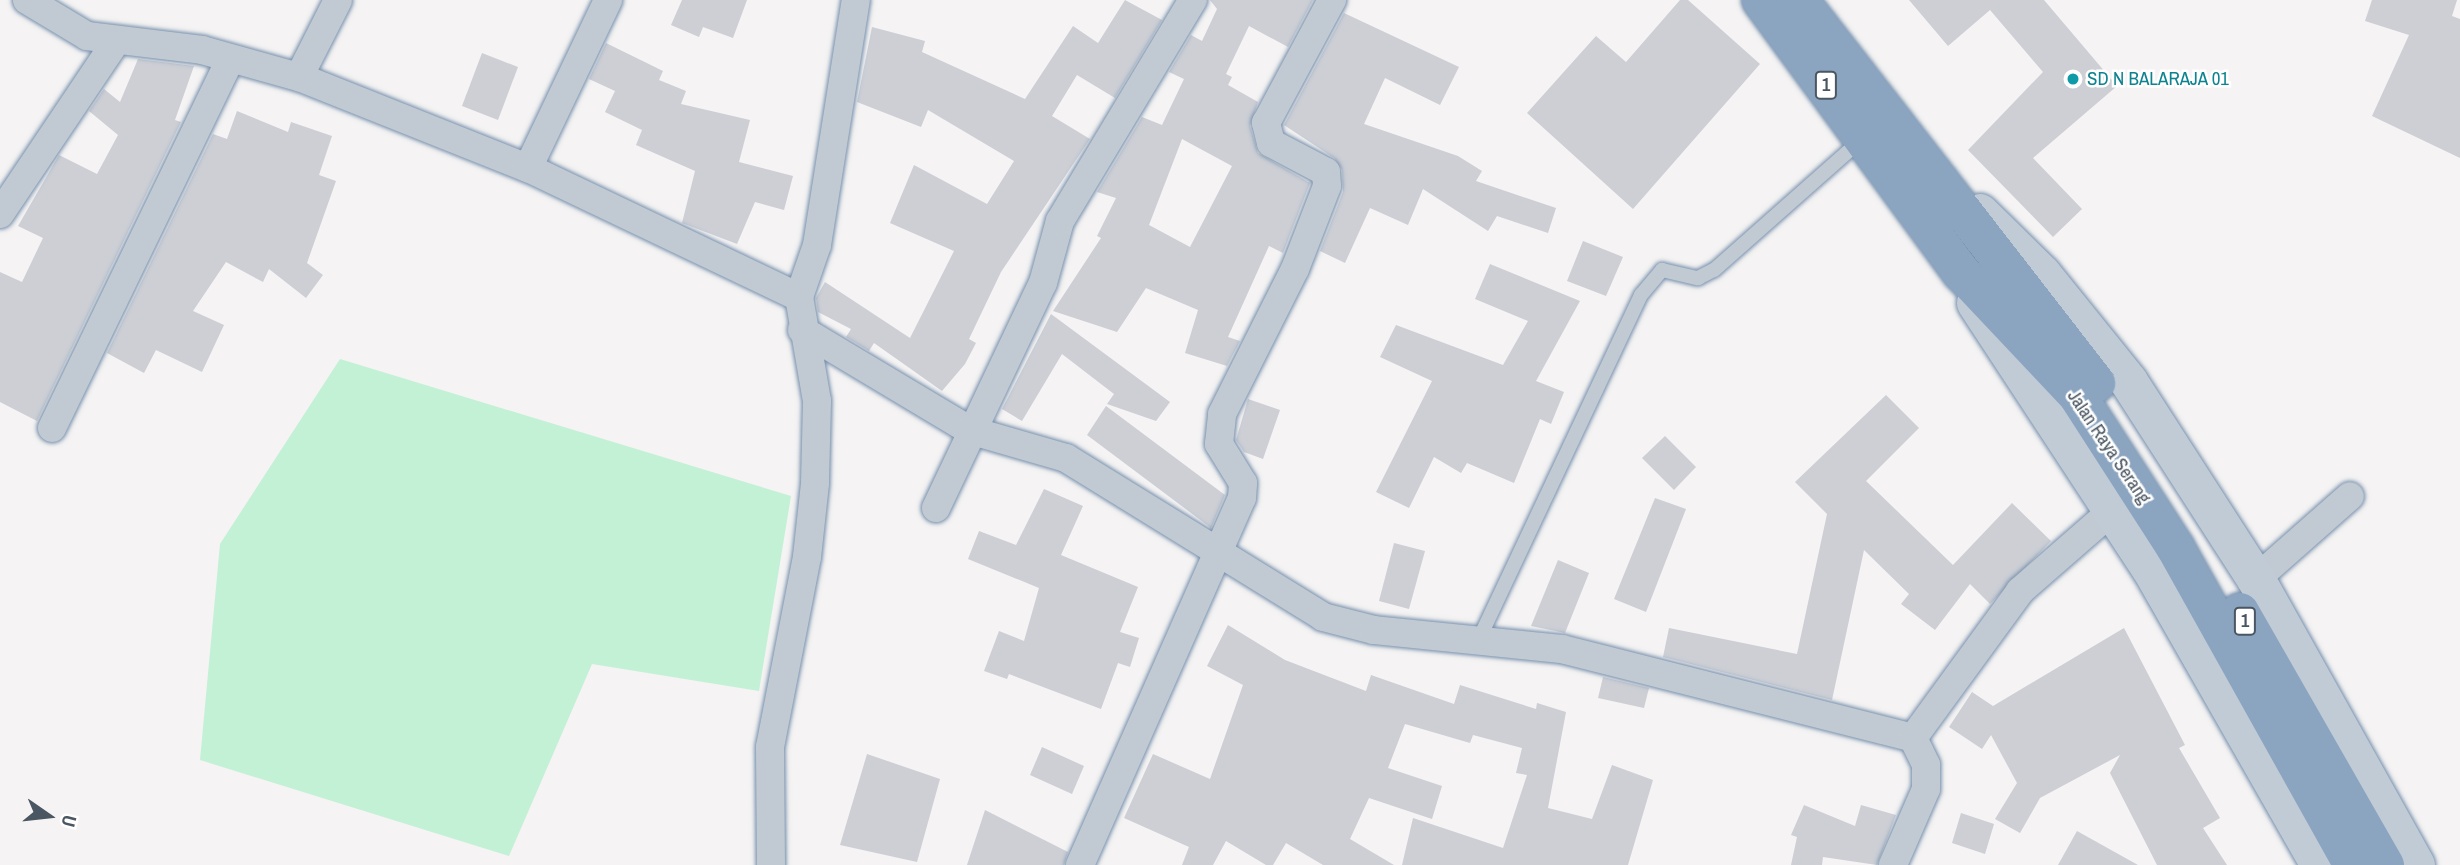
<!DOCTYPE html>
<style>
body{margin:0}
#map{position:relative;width:2460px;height:865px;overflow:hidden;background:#f5f3f3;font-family:"Archivo Narrow",sans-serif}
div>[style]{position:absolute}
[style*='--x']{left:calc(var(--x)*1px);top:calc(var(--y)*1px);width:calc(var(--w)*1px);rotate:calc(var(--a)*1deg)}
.green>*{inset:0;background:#c3f1d5}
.building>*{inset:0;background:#cdcfd5}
.roads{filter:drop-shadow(0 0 2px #7690ad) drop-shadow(0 0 2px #7690ad)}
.lane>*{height:14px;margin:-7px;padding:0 7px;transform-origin:7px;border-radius:7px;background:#c1cad2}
.street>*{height:28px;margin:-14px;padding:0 14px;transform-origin:14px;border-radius:14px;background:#c1cad2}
.secondary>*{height:38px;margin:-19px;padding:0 19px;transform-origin:19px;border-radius:19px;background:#c1cbd6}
.highway>*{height:38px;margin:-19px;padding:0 19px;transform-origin:19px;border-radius:19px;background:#8ba5c1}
.dots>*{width:19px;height:19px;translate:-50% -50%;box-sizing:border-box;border:4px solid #fff;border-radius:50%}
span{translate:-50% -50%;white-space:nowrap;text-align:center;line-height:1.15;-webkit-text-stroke:5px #fff;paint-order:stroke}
.shield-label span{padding:2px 5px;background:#fff;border:2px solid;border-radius:5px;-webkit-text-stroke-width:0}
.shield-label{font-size:18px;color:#4a5661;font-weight:700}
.culture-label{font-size:19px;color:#0d838f}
.left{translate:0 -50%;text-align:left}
.street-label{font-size:19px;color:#4a5661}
.north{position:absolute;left:14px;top:781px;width:70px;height:70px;-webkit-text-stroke:5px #fff;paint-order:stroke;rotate:104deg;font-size:19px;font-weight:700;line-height:28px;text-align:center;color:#4a5661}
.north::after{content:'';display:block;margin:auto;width:24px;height:32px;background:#4a5661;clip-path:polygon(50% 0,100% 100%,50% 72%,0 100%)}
</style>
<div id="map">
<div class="green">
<i style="clip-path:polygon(340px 359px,791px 496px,759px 691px,592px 664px,509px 856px,200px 760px,220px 544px)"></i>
</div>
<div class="building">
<i style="clip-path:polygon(682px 0,747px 0,733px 38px,703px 27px,699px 37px,671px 25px)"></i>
<i style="clip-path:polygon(1125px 0,1162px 20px,1115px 98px,1077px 75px,1052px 116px,1090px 139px,1001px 272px,969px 339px,976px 343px,965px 364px,942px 391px,874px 343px,869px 351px,846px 337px,851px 329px,818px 312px,816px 298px,825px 282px,910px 338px,954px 251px,890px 223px,914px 165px,987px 204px,1014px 161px,928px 110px,921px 127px,857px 102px,872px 27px,925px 41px,922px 52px,1025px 99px,1073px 26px,1098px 43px)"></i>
<i style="clip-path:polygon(evenodd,1210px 0,1313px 0,1288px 47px,1249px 26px,1226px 74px,1232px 77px,1228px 85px,1258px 102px,1250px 126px,1258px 153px,1310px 183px,1283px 253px,1269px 246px,1228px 337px,1240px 341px,1227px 366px,1185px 353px,1198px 310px,1146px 288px,1117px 332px,1053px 311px,1101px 238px,1097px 236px,1116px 198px,1097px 192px,1142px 117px,1162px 125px,1184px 79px,1169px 72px,1191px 35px,1202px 41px,1217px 9px,1210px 0,1182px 139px,1232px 166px,1190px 247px,1149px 225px,1182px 139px)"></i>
<i style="clip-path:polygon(1680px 0,1688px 0,1760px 64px,1633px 209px,1527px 113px,1596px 36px,1626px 62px)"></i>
<i style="clip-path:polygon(1909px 0,2044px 0,2117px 86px,2033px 158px,2082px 209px,2053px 237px,1968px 150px,2043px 72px,1990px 10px,1948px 46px)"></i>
<i style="clip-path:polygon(2372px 0,2457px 0,2452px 16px,2460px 19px,2460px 158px,2372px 116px,2409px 35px,2365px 21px)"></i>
<i style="clip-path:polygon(1344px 13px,1459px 67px,1440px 105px,1385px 78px,1364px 124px,1458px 156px,1482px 171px,1476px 181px,1556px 208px,1548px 233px,1497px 216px,1488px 231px,1423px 189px,1408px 225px,1370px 208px,1345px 263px,1320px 251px,1343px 192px,1342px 170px,1334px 158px,1284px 125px)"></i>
<i style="clip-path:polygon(606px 43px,663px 71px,659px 80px,686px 91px,681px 104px,750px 120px,739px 162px,793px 176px,784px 210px,755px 202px,737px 244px,682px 223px,695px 171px,636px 145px,642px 130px,605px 112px,615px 91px,589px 79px)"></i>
<i style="clip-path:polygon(482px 53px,518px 67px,498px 120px,462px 106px)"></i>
<i style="clip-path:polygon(138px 59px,194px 66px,175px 120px,181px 122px,37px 421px,0 402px,0 272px,22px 282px,43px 238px,18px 226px,59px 155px,97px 174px,118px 135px,89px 111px,104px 89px,120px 102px)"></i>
<i style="clip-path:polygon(237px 111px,288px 132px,291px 122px,332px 136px,319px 175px,336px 181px,307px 263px,323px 275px,306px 298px,269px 269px,263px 282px,226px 262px,193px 311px,224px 325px,202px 372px,156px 350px,144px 373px,107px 353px,213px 134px,227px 139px)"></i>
<i style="clip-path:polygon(1583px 241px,1623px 257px,1606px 296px,1567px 281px)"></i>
<i style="clip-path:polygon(1490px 264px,1580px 301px,1536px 381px,1564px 392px,1551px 424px,1540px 419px,1514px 483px,1467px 463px,1461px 473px,1434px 457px,1409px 508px,1376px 492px,1432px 381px,1380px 357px,1396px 325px,1503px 365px,1528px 321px,1475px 299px)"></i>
<i style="clip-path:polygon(1051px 314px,1170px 402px,1156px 421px,1107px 404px,1114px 394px,1062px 354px,1022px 421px,1002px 409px)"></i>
<i style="clip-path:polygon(1886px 395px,1919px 428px,1866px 481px,1953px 565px,2012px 503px,2051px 541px,1990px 604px,1970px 584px,1935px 630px,1901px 604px,1909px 594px,1864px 550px,1832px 700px,1663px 657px,1669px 628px,1797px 654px,1827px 514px,1795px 482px)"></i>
<i style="clip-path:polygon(1248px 399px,1280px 410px,1263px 459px,1244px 452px,1236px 440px)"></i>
<i style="clip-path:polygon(1106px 406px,1225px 495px,1211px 528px,1087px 435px)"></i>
<i style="clip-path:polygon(1665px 436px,1696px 467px,1674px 490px,1642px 458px)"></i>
<i style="clip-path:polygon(1044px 489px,1083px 506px,1061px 555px,1138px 587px,1120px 632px,1139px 638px,1130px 667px,1118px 663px,1101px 709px,1009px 674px,1007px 679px,984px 671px,999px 631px,1024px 641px,1039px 588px,968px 559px,979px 531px,1016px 545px)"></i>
<i style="clip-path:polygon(1655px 498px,1686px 509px,1646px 612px,1614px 599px)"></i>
<i style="clip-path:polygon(1394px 543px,1425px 551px,1409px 609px,1379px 601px)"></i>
<i style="clip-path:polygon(1558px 560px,1589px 573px,1565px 633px,1531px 626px)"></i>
<i style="clip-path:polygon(1228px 625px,1285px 660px,1366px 691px,1371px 675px,1454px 704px,1460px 685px,1536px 709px,1537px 703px,1566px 712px,1548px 808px,1592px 819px,1612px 765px,1653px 780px,1628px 865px,1402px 865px,1413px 818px,1503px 848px,1527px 775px,1516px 773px,1522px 748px,1473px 735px,1470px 743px,1405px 724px,1388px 768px,1442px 786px,1432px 819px,1369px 798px,1350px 839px,1394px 865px,1323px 865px,1286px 843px,1273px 865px,1266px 865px,1226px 841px,1213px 865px,1182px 865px,1189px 847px,1124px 818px,1153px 754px,1210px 779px,1243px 685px,1207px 666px)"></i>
<i style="clip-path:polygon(2124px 628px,2185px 745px,2179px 748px,2220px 818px,2203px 828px,2227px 865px,2157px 865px,2110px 773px,2120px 755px,2040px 798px,2020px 833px,1995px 819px,2017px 783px,1991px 735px,1982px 749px,1949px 727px,1972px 692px,1993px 706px)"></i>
<i style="clip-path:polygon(1603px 677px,1649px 688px,1644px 708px,1598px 698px)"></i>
<i style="clip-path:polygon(1042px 747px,1084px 766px,1072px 794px,1030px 775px)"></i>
<i style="clip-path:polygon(867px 754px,940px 779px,917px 862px,840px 845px)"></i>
<i style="clip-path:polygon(1804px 805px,1855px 826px,1861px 805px,1896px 815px,1877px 865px,1823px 857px,1822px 865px,1791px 865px,1797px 837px,1791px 835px)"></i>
<i style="clip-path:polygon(985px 810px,1068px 852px,1064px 865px,967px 865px)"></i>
<i style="clip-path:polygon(1961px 813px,1994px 824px,1985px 854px,1952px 843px)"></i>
<i style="clip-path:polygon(2077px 831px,2138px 865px,2058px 865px)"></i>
</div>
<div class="roads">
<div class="lane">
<i style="--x:1480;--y:637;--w:378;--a:-64.8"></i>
<i style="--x:1641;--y:295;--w:33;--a:-50"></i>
<i style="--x:1662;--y:270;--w:37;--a:13"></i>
<i style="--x:1698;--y:278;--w:18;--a:-27"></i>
<i style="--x:1714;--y:270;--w:198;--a:-41.5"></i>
</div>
<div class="street">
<i style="--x:27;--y:0;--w:70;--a:31"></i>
<i style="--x:87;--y:36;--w:116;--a:6.9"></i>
<i style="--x:202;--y:50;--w:101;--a:15.6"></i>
<i style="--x:299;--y:77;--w:246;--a:21.7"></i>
<i style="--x:528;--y:168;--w:300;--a:25.5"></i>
<i style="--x:299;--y:77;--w:86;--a:-63.1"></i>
<i style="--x:528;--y:168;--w:186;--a:-64.5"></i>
<i style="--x:0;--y:214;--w:210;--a:-56.1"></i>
<i style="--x:802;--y:330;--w:195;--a:30.9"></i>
<i style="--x:969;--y:430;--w:101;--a:16.1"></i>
<i style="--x:1066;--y:458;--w:302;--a:31.7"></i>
<i style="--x:1323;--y:617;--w:53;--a:14.3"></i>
<i style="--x:1374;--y:630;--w:189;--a:5.8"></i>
<i style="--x:1562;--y:649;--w:362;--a:14.2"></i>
<i style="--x:1913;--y:738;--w:30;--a:64"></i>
<i style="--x:1926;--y:765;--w:24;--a:90"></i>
<i style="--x:1926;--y:789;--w:83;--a:113.5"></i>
<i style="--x:52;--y:428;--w:409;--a:-64.2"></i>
<i style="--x:936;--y:508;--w:249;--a:-64.6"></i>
<i style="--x:1043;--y:283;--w:64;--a:-74.7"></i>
<i style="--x:1060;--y:221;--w:258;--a:-59"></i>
<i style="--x:2256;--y:579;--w:125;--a:-41.4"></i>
<i style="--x:1913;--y:738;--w:182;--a:-53.9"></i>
<i style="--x:2020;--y:591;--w:123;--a:-41.1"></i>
<i style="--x:771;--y:865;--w:118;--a:-90.5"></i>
<i style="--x:770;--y:747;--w:194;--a:-79"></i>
<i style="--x:807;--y:557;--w:74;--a:-83.8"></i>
<i style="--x:815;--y:483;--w:82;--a:-88.6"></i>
<i style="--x:817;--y:401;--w:106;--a:-99.8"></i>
<i style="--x:799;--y:297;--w:55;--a:-70.9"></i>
<i style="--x:817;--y:245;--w:248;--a:-81"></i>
<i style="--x:1080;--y:865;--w:401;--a:-66.2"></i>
<i style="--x:1242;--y:498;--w:15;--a:-86"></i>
<i style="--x:1243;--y:483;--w:46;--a:-121.6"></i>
<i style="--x:1219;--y:444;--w:30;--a:-84"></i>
<i style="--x:1222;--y:414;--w:162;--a:-63.3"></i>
<i style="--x:1295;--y:269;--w:89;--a:-68.9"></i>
<i style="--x:1327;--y:186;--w:14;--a:-94"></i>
<i style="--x:1326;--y:172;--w:62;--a:-152.2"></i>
<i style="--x:1271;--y:143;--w:21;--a:-104"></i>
<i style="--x:1266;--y:123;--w:140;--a:-61.8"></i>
</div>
<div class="secondary">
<i style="--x:1980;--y:213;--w:87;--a:44.5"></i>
<i style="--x:2042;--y:274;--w:139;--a:51.1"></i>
<i style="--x:2129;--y:382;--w:234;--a:57.2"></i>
<i style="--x:2256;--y:579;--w:328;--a:60.8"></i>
<i style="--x:1976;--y:303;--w:318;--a:56.7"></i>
<i style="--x:2151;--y:569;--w:341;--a:60.3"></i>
</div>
<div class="highway">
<i style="--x:1761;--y:0;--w:338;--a:53.7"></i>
<i style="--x:1961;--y:272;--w:169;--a:46.7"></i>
<i style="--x:2077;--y:395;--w:181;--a:57.2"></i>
<i style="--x:2175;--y:547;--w:364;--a:60.8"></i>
<i style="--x:1799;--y:0;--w:485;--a:52.2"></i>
<i style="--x:2240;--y:612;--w:292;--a:60.2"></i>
</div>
</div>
<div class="dots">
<i style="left:2073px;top:79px;background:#0f9aa8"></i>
</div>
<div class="shield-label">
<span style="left:1826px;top:85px">1</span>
<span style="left:2245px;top:621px">1</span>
</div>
<div class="culture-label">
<span class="left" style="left:2087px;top:79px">SD N BALARAJA 01</span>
</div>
<div class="street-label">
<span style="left:2109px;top:447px;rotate:56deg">Jalan Raya Serang</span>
</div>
<div class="north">U</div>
</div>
